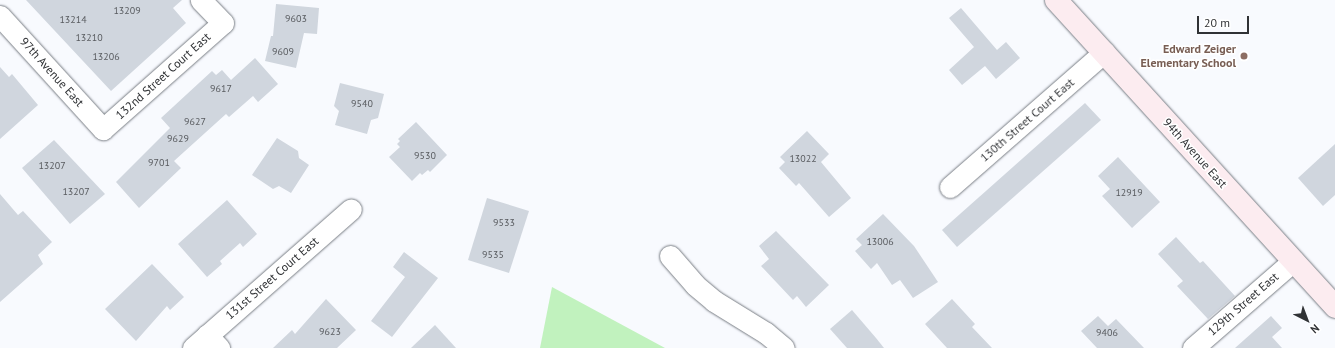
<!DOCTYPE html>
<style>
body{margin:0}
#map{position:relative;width:1335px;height:348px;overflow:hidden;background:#f8fafe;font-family:"PT Sans",sans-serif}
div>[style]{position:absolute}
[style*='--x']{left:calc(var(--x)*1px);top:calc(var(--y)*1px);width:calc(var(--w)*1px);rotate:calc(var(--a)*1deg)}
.green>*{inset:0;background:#c1f2be}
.building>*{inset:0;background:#d0d6de}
.roads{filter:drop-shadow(0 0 1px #797e85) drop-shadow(0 0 1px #797e85)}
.street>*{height:21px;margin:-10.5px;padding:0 10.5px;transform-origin:10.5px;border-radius:10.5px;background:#fff}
.secondary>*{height:22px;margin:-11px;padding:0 11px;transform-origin:11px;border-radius:11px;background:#fcecf0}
.dots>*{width:11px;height:11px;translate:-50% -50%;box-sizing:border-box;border:2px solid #fff;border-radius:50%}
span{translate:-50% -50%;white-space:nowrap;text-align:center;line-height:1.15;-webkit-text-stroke:3px #fff;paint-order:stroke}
.number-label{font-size:10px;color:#585b5f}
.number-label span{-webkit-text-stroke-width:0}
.education-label{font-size:12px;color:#785e54;font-weight:700}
.right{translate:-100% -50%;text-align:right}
.street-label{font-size:12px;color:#303235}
.north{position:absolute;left:1287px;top:300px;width:40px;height:40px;-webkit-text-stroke:3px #fff;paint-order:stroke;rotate:138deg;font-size:11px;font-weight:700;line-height:16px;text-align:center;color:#303235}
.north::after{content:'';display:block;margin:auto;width:14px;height:18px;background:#303235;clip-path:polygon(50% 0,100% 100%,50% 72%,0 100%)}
.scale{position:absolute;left:1197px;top:16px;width:52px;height:18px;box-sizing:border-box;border:2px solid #303235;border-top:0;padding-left:5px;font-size:12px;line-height:14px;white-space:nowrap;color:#303235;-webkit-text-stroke:3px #fff;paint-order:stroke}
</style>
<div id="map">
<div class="green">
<i style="clip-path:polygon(552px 287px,665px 348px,540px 348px)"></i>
</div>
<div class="building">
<i style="clip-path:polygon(26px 0,182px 0,173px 8px,186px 23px,111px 91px)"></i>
<i style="clip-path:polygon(276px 4px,319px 8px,317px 34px,304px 33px,296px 68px,265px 61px,271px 36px,273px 36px)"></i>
<i style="clip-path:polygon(961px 8px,997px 50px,1006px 42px,1020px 58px,996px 79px,985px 66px,962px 85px,949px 70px,974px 47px,949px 18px)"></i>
<i style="clip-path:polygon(255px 58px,278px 84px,258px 102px,253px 96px,229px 117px,226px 114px,174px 161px,181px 168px,139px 208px,116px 182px,170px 128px,161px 118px,212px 71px,216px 75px,222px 70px,231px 80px)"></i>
<i style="clip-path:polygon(0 67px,9px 77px,12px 74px,38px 105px,0 139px)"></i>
<i style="clip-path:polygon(340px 83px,384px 94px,378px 118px,371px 120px,367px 134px,335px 125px,339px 111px,334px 106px)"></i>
<i style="clip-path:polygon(1085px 103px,1101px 120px,957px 247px,942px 230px)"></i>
<i style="clip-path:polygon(416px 122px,447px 155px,430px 172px,428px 170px,422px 175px,420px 173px,412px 181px,389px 157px,400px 147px,397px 144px,400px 141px,398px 139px)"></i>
<i style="clip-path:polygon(807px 131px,829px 154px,821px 162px,851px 198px,829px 217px,799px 183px,796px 186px,779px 168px,785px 162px,780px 157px)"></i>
<i style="clip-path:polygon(277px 138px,298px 151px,299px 158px,309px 165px,291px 193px,279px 186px,273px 189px,252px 175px)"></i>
<i style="clip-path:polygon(54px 140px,105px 194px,70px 224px,22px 168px)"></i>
<i style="clip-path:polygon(1335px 144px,1335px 195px,1323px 206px,1298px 178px)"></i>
<i style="clip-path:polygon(1118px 157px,1160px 202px,1132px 228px,1102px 196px,1110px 189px,1098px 176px)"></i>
<i style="clip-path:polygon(0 194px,18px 215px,23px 211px,52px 242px,38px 255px,43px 264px,0 302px)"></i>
<i style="clip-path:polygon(487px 198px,529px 211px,509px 273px,468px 260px)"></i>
<i style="clip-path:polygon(227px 200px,257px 234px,243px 247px,240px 243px,220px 261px,222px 264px,207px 277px,178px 244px)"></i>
<i style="clip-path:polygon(883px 214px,914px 246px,938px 282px,913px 298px,900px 280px,892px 285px,877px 263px,871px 269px,855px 251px,862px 245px,856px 239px)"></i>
<i style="clip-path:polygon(776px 231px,829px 285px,806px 307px,797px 296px,793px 300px,761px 266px,769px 259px,759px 246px)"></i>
<i style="clip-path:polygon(1176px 237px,1200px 263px,1203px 261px,1235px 296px,1208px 319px,1177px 286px,1183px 281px,1158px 254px)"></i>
<i style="clip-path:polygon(404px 252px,438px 278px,392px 337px,371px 321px,405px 277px,393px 267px)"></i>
<i style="clip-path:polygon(152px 264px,184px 297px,170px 310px,167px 306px,136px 341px,105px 309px)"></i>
<i style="clip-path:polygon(326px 299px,356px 330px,337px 348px,273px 348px,292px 330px,295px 334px)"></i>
<i style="clip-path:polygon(952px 299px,975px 324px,972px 327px,992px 348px,947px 348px,925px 324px)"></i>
<i style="clip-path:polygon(852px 310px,876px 338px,884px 348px,847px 348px,830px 329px)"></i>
<i style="clip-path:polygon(1098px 316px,1108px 326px,1116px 319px,1144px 348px,1097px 348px,1081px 331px)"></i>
<i style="clip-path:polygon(1271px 316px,1282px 328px,1272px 337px,1282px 348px,1235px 348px)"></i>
<i style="clip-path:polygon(435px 325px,456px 348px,411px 348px)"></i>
</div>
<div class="roads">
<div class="street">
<i style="--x:0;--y:16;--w:153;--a:47.7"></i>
<i style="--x:103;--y:129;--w:160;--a:-41.5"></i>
<i style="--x:223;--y:23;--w:32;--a:-134"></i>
<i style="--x:950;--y:187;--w:205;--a:-41.2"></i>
<i style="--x:670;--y:256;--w:38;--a:49"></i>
<i style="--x:695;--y:285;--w:25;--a:40"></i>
<i style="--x:714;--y:301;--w:61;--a:31.6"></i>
<i style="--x:766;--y:333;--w:23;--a:40"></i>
<i style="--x:207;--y:335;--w:18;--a:47"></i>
<i style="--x:193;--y:348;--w:210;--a:-41.3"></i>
<i style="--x:1193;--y:348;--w:133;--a:-41"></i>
</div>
<div class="secondary">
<i style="--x:1056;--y:0;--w:415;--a:47.7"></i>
</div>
</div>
<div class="dots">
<i style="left:1244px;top:56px;background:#8d6e63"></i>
</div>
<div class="number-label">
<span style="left:127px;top:11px">13209</span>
<span style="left:296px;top:19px">9603</span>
<span style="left:73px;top:20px">13214</span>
<span style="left:89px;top:38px">13210</span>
<span style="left:283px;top:52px">9609</span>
<span style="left:106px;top:57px">13206</span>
<span style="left:221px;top:89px">9617</span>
<span style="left:362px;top:104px">9540</span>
<span style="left:195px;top:122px">9627</span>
<span style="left:178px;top:139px">9629</span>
<span style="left:425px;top:156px">9530</span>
<span style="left:803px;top:159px">13022</span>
<span style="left:159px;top:163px">9701</span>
<span style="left:52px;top:166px">13207</span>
<span style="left:76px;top:192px">13207</span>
<span style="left:1129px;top:193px">12919</span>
<span style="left:504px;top:223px">9533</span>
<span style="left:880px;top:242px">13006</span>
<span style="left:493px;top:255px">9535</span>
<span style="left:330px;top:332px">9623</span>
<span style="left:1107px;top:333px">9406</span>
</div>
<div class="education-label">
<span class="right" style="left:1236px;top:56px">Edward Zeiger<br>Elementary School</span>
</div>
<div class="street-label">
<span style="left:52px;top:72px;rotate:48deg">97th Avenue East</span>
<span style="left:163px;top:76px;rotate:-42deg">132nd Street Court East</span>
<span style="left:1027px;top:120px;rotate:-41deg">130th Street Court East</span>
<span style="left:1195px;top:153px;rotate:48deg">94th Avenue East</span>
<span style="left:272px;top:278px;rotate:-41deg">131st Street Court East</span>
<span style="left:1243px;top:304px;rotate:-41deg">129th Street East</span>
</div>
<div class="north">N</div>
<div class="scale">20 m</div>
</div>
